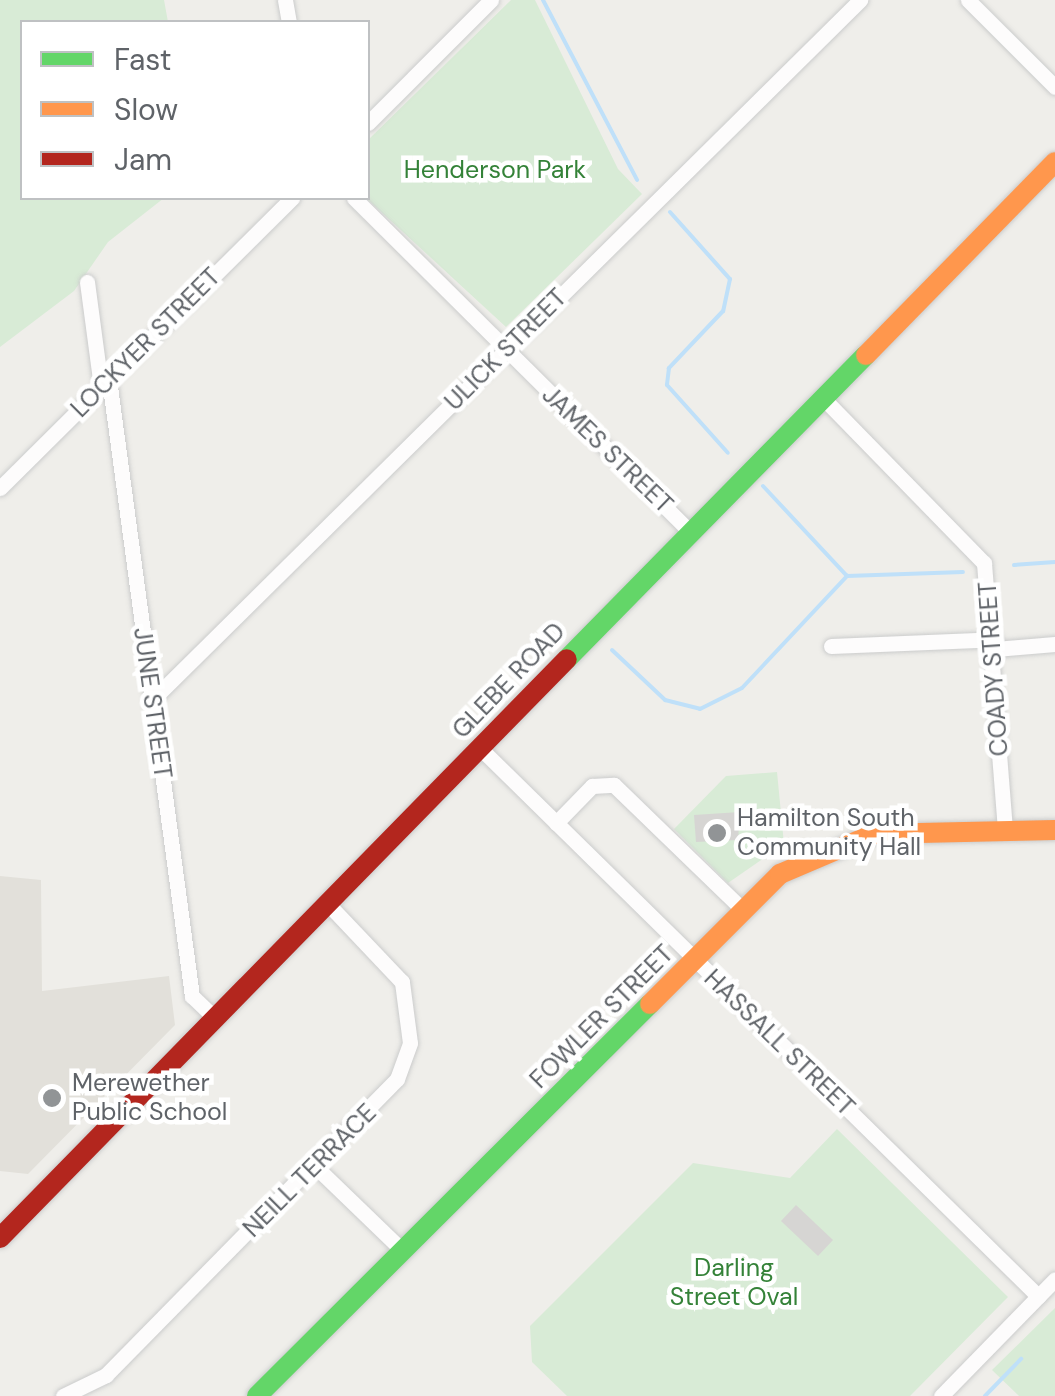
<!DOCTYPE html>
<style>
body{margin:0}
#map{position:relative;width:1055px;height:1396px;overflow:hidden;background:#efeeea;font-family:"DM Sans",sans-serif}
div>[style]{position:absolute}
[style*='--x']{left:calc(var(--x)*1px);top:calc(var(--y)*1px);width:calc(var(--w)*1px);rotate:calc(var(--a)*1deg)}
.education>*{inset:0;background:#e2e0da}
.green>*{inset:0;background:#d8ebd6}
.stream>*{height:4px;margin:-2px;padding:0 2px;transform-origin:2px;border-radius:2px;background:#bfe0f9}
.building>*{inset:0;background:#d6d5d3}
.roads{filter:drop-shadow(0 0 2px #cbcccc) drop-shadow(0 0 2px #cbcccc)}
.street>*{height:15px;margin:-7.5px;padding:0 7.5px;transform-origin:7.5px;border-radius:7.5px;background:#fdfcfc}
.fast>*{height:20px;margin:-10px;padding:0 10px;transform-origin:10px;border-radius:10px;background:#63d668}
.slow>*{height:20px;margin:-10px;padding:0 10px;transform-origin:10px;border-radius:10px;background:#ff974d}
.jam>*{height:20px;margin:-10px;padding:0 10px;transform-origin:10px;border-radius:10px;background:#b3261e}
.dots>*{width:28px;height:28px;translate:-50% -50%;box-sizing:border-box;border:5px solid #fff;border-radius:50%}
span{translate:-50% -50%;white-space:nowrap;text-align:center;line-height:1.15;-webkit-text-stroke:9px #fff;paint-order:stroke}
.park-label{font-size:25px;color:#348238}
.street-label{font-size:25px;color:#5f6368}
.poi-label{font-size:25px;color:#5f6368}
.left{translate:0 -50%;text-align:left}
.legend{position:absolute;left:20px;top:20px;width:350px;height:180px;box-sizing:border-box;background:#fff;border:2px solid #bfc1c3;margin:0;padding:12px 18px;list-style:none;font-size:30px;color:#5f6368}
.legend li{display:flex;align-items:center;gap:20px;height:50px}
.legend b{width:50px;border:2px solid #bfc1c3}
</style>
<div id="map">
<div class="education">
<i style="clip-path:polygon(0 876px,41px 880px,42px 991px,169px 976px,175px 1025px,28px 1174px,0 1171px)"></i>
</div>
<div class="green">
<i style="clip-path:polygon(0 0,164px 0,168px 22px,22px 22px,22px 198px,164px 198px,108px 242px,74px 291px,0 347px)"></i>
<i style="clip-path:polygon(511px 0,535px 0,618px 169px,642px 194px,506px 327px,366px 198px,368px 140px)"></i>
<i style="clip-path:polygon(777px 772px,784px 844px,728px 883px,674px 829px,726px 776px)"></i>
<i style="clip-path:polygon(837px 1129px,1008px 1297px,910px 1396px,567px 1396px,532px 1362px,530px 1326px,693px 1163px,790px 1178px)"></i>
<i style="clip-path:polygon(1055px 1308px,1055px 1396px,1019px 1396px,992px 1370px)"></i>
</div>
<div class="stream">
<i style="--x:543;--y:0;--w:203;--a:62.4"></i>
<i style="--x:670;--y:212;--w:90;--a:48.2"></i>
<i style="--x:730;--y:279;--w:33;--a:102"></i>
<i style="--x:723;--y:311;--w:79;--a:133.5"></i>
<i style="--x:669;--y:368;--w:17;--a:97"></i>
<i style="--x:667;--y:385;--w:91;--a:48.1"></i>
<i style="--x:763;--y:486;--w:123;--a:47"></i>
<i style="--x:1014;--y:565;--w:41;--a:-4.2"></i>
<i style="--x:612;--y:650;--w:73;--a:43.3"></i>
<i style="--x:665;--y:700;--w:36;--a:14"></i>
<i style="--x:700;--y:709;--w:47;--a:-26.6"></i>
<i style="--x:742;--y:688;--w:154;--a:-46.8"></i>
<i style="--x:847;--y:576;--w:116;--a:-2"></i>
<i style="--x:985;--y:1396;--w:52;--a:-45.8"></i>
</div>
<div class="building">
<i style="clip-path:polygon(740px 812px,738px 840px,696px 842px,694px 815px)"></i>
<i style="clip-path:polygon(796px 1205px,833px 1240px,818px 1256px,781px 1221px)"></i>
</div>
<div class="roads">
<div class="street">
<i style="--x:285;--y:0;--w:22;--a:80"></i>
<i style="--x:968;--y:0;--w:123;--a:45"></i>
<i style="--x:368;--y:123;--w:174;--a:-45"></i>
<i style="--x:354;--y:198;--w:474;--a:44.8"></i>
<i style="--x:87;--y:282;--w:106;--a:82.4"></i>
<i style="--x:109;--y:379;--w:623;--a:82.34"></i>
<i style="--x:192;--y:996;--w:32;--a:44"></i>
<i style="--x:822;--y:397;--w:232;--a:45.7"></i>
<i style="--x:984;--y:563;--w:266;--a:85.5"></i>
<i style="--x:0;--y:488;--w:412;--a:-44.8"></i>
<i style="--x:831;--y:646;--w:164;--a:-2.4"></i>
<i style="--x:995;--y:649;--w:60;--a:-4.8"></i>
<i style="--x:152;--y:700;--w:996;--a:-44.67"></i>
<i style="--x:479;--y:747;--w:784;--a:44.48"></i>
<i style="--x:556;--y:823;--w:52;--a:-45.8"></i>
<i style="--x:592;--y:786;--w:22;--a:-3"></i>
<i style="--x:614;--y:785;--w:178;--a:44.1"></i>
<i style="--x:316;--y:1167;--w:120;--a:44"></i>
<i style="--x:63;--y:1396;--w:48;--a:-26"></i>
<i style="--x:106;--y:1375;--w:415;--a:-45.5"></i>
<i style="--x:397;--y:1079;--w:38;--a:-70"></i>
<i style="--x:410;--y:1043;--w:62;--a:-97.5"></i>
<i style="--x:402;--y:982;--w:109;--a:-133.5"></i>
<i style="--x:941;--y:1396;--w:163;--a:-45.7"></i>
</div>
<div class="fast">
<i style="--x:567;--y:659;--w:426;--a:-45.5"></i>
<i style="--x:257;--y:1396;--w:555;--a:-44.93"></i>
</div>
<div class="slow">
<i style="--x:866;--y:355;--w:270;--a:-45.6"></i>
<i style="--x:650;--y:1004;--w:184;--a:-45"></i>
<i style="--x:780;--y:874;--w:102;--a:-23.1"></i>
<i style="--x:874;--y:834;--w:181;--a:-1.3"></i>
</div>
<div class="jam">
<i style="--x:0;--y:1238;--w:810;--a:-45.6"></i>
</div>
</div>
<div class="dots">
<i style="left:717px;top:833px;background:#919496"></i>
<i style="left:52px;top:1098px;background:#919496"></i>
</div>
<div class="park-label">
<span style="left:495px;top:170px">Henderson Park</span>
<span style="left:734px;top:1283px">Darling<br>Street Oval</span>
</div>
<div class="street-label">
<span style="left:146px;top:343px;rotate:-45deg">LOCKYER STREET</span>
<span style="left:506px;top:350px;rotate:-45deg">ULICK STREET</span>
<span style="left:607px;top:450px;rotate:44deg">JAMES STREET</span>
<span style="left:994px;top:669px;rotate:-94deg">COADY STREET</span>
<span style="left:509px;top:681px;rotate:-46deg">GLEBE ROAD</span>
<span style="left:152px;top:703px;rotate:82deg">JUNE STREET</span>
<span style="left:602px;top:1017px;rotate:-45deg">FOWLER STREET</span>
<span style="left:779px;top:1043px;rotate:44deg">HASSALL STREET</span>
<span style="left:310px;top:1171px;rotate:-45deg">NEILL TERRACE</span>
</div>
<div class="poi-label">
<span class="left" style="left:737px;top:833px">Hamilton South<br>Community Hall</span>
<span class="left" style="left:72px;top:1098px">Merewether<br>Public School</span>
</div>
<ul class="legend">
<li><b style="height:12px;background:#63d668"></b>Fast</li>
<li><b style="height:12px;background:#ff974d"></b>Slow</li>
<li><b style="height:12px;background:#b3261e"></b>Jam</li>
</ul>
</div>
